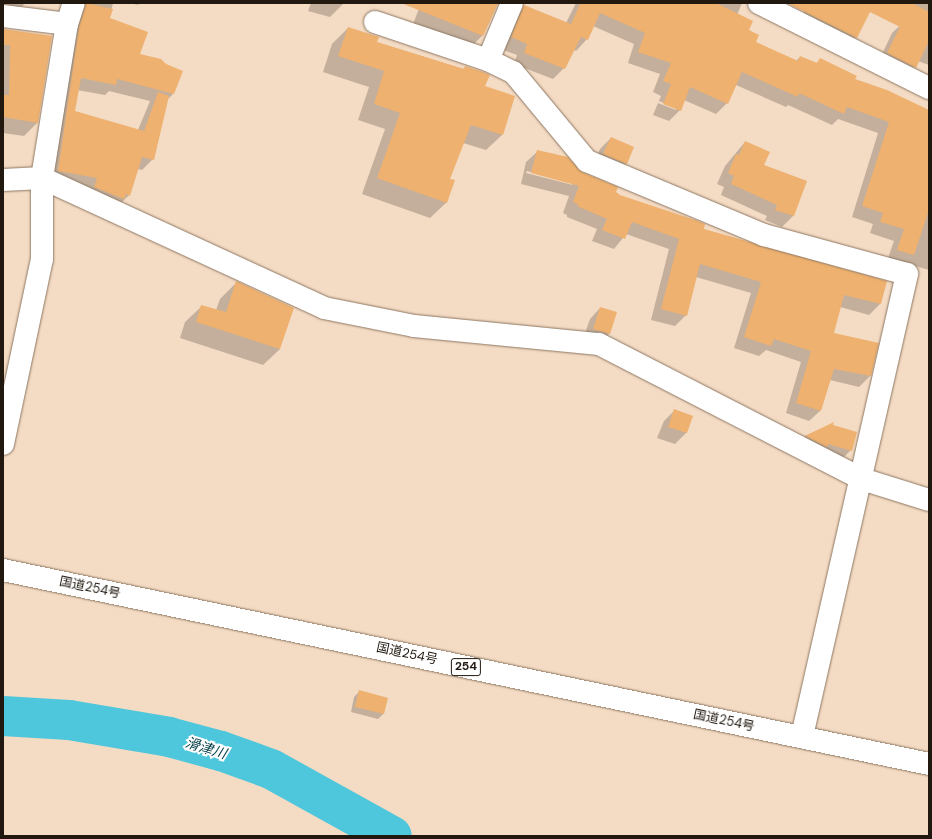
<!DOCTYPE html>
<meta charset="utf-8">
<style>
body{margin:0}
#map{position:relative;width:932px;height:839px;overflow:hidden;background:#f4dbc4;font-family:"DM Sans","Noto Sans JP",sans-serif}
div>[style]{position:absolute}
[style*='--x']{left:calc(var(--x)*1px);top:calc(var(--y)*1px);width:calc(var(--w)*1px);rotate:calc(var(--a)*1deg)}
.shadow>*{inset:0;background:#0003}
.river>*{height:40px;margin:-20px;padding:0 20px;transform-origin:20px;border-radius:20px;background:#4ec7dc}
.building>*{inset:0;background:#eeb16f}
.roads{filter:drop-shadow(0 0 1px #8d7762) drop-shadow(0 0 1px #8d7762)}
.minor>*{height:22px;margin:-11px;padding:0 11px;transform-origin:11px;border-radius:11px;background:#fff}
.highway>*{height:22px;margin:-11px;padding:0 11px;transform-origin:11px;border-radius:11px;background:#fff}
span{translate:-50% -50%;white-space:nowrap;text-align:center;line-height:1.15;-webkit-text-stroke:4px #fff;paint-order:stroke}
.shield-label span{padding:1px 3px;background:#fff;border:1px solid;border-radius:3px;-webkit-text-stroke-width:0}
.shield-label{font-size:12px;color:#211810;font-weight:700}
.street-label{font-size:13px;color:#211810}
.water-label{font-size:14px;color:#013b44;font-style:italic}
.frame{position:absolute;inset:0;border:4px solid #211810;pointer-events:none}
</style>
<div id="map">
<div class="shadow">
<i style="clip-path:polygon(3px 3px,25px 3px,14px 17px,3px 16px)"></i>
<i style="clip-path:polygon(evenodd,70px 3px,113px 3px,109px 19px,174px 93px,167px 100px,153px 159px,142px 170px,138px 169px,129px 195px,118px 206px,48px 182px,70px 3px,77px 90px,105px 95px,109px 91px,150px 101px,138px 130px,74px 112px,77px 90px)"></i>
<i style="clip-path:polygon(130px 3px,140px 3px,138px 5px)"></i>
<i style="clip-path:polygon(311px 3px,344px 3px,330px 17px,308px 11px)"></i>
<i style="clip-path:polygon(421px 3px,498px 3px,483px 35px,469px 49px,412px 27px)"></i>
<i style="clip-path:polygon(evenodd,576px 3px,742px 3px,737px 15px,755px 43px,796px 61px,800px 57px,816px 64px,820px 60px,854px 80px,929px 112px,929px 270px,905px 263px,887px 261px,894px 241px,870px 233px,873px 224px,852px 217px,878px 133px,838px 119px,832px 125px,788px 105px,786px 107px,736px 85px,727px 103px,716px 114px,684px 100px,680px 110px,669px 121px,653px 115px,661px 96px,653px 92px,660px 74px,628px 63px,634px 44px,593px 26px,587px 39px,576px 51px,573px 49px,564px 68px,553px 79px,514px 64px,517px 55px,501px 49px,513px 18px,524px 7px,566px 23px,576px 3px,659px 101px,676px 108px,676px 110px,658px 103px,659px 101px)"></i>
<i style="clip-path:polygon(809px 3px,865px 3px,856px 37px,845px 48px,798px 24px)"></i>
<i style="clip-path:polygon(896px 3px,929px 3px,929px 65px,918px 61px,904px 79px,877px 65px,892px 33px,904px 22px)"></i>
<i style="clip-path:polygon(348px 28px,376px 42px,463px 69px,466px 67px,484px 87px,503px 134px,486px 150px,463px 143px,449px 179px,447px 202px,430px 218px,362px 194px,385px 129px,358px 120px,369px 87px,323px 72px,332px 44px)"></i>
<i style="clip-path:polygon(3px 30px,51px 37px,37px 123px,24px 136px,3px 133px)"></i>
<i style="clip-path:polygon(611px 138px,626px 164px,615px 174px,593px 165px,600px 149px)"></i>
<i style="clip-path:polygon(745px 142px,763px 165px,806px 181px,793px 216px,782px 227px,765px 220px,767px 216px,721px 195px,724px 187px,717px 184px,725px 166px)"></i>
<i style="clip-path:polygon(evenodd,537px 152px,581px 173px,619px 196px,703px 229px,885px 282px,880px 304px,869px 315px,840px 307px,832px 333px,870px 376px,859px 387px,830px 380px,820px 411px,809px 421px,786px 413px,801px 362px,766px 350px,759px 356px,734px 348px,751px 293px,696px 277px,686px 315px,675px 326px,651px 320px,669px 249px,626px 234px,614px 249px,592px 241px,597px 229px,567px 217px,567px 215px,563px 213px,569px 196px,521px 184px,526px 162px,537px 152px,527px 171px,570px 182px,573px 185px,526px 173px,527px 171px)"></i>
<i style="clip-path:polygon(236px 283px,280px 349px,263px 365px,180px 338px,185px 322px,202px 306px,216px 310px,220px 299px)"></i>
<i style="clip-path:polygon(600px 308px,610px 333px,599px 344px,583px 339px,590px 319px)"></i>
<i style="clip-path:polygon(675px 410px,692px 416px,686px 433px,675px 444px,657px 438px,664px 421px)"></i>
<i style="clip-path:polygon(832px 424px,851px 450px,840px 461px,795px 447px,805px 436px)"></i>
<i style="clip-path:polygon(360px 691px,387px 698px,383px 714px,378px 719px,351px 712px,354px 697px)"></i>
</div>
<div class="river">
<i style="--x:3;--y:716;--w:66;--a:3.5"></i>
<i style="--x:69;--y:720;--w:101;--a:9.6"></i>
<i style="--x:169;--y:737;--w:54;--a:15.1"></i>
<i style="--x:221;--y:751;--w:53;--a:19.8"></i>
<i style="--x:271;--y:769;--w:138;--a:29"></i>
</div>
<div class="building">
<i style="clip-path:polygon(86px 3px,113px 9px,110px 18px,148px 32px,140px 54px,161px 59px,166px 64px,183px 71px,174px 94px,117px 79px,116px 85px,81px 78px,75px 111px,144px 131px,158px 92px,169px 96px,154px 160px,142px 157px,130px 196px,126px 194px,124px 199px,94px 187px,97px 178px,58px 171px,79px 27px)"></i>
<i style="clip-path:polygon(401px 3px,498px 3px,483px 36px)"></i>
<i style="clip-path:polygon(577px 3px,716px 3px,753px 21px,749px 30px,759px 35px,756px 42px,798px 61px,800px 56px,817px 63px,820px 58px,857px 76px,855px 79px,887px 90px,929px 110px,929px 210px,914px 255px,897px 250px,904px 229px,880px 222px,883px 213px,862px 206px,889px 122px,847px 107px,844px 114px,799px 93px,798px 97px,742px 72px,728px 104px,690px 87px,681px 111px,663px 104px,671px 84px,663px 81px,671px 63px,638px 52px,645px 33px,600px 13px,588px 40px,581px 37px,565px 69px,524px 53px,527px 44px,511px 37px,524px 5px,571px 24px,580px 4px)"></i>
<i style="clip-path:polygon(787px 3px,912px 3px,929px 12px,929px 41px,916px 68px,887px 53px,900px 27px,870px 12px,857px 38px)"></i>
<i style="clip-path:polygon(348px 27px,379px 37px,377px 42px,464px 69px,465px 66px,483px 72px,490px 75px,485px 86px,515px 96px,503px 135px,471px 125px,450px 179px,455px 180px,447px 203px,377px 178px,400px 113px,374px 104px,384px 71px,338px 56px)"></i>
<i style="clip-path:polygon(3px 29px,52px 36px,38px 123px,3px 117px,3px 95px,9px 95px,10px 45px,3px 45px)"></i>
<i style="clip-path:polygon(611px 137px,634px 147px,627px 164px,603px 154px)"></i>
<i style="clip-path:polygon(745px 141px,770px 152px,764px 165px,807px 181px,794px 216px,775px 210px,777px 205px,731px 184px,734px 176px,728px 173px,736px 154px,739px 155px)"></i>
<i style="clip-path:polygon(537px 150px,568px 157px,582px 172px,618px 187px,616px 192px,620px 195px,698px 221px,705px 224px,704px 229px,887px 281px,881px 304px,844px 295px,834px 333px,879px 343px,871px 376px,834px 369px,821px 411px,796px 403px,811px 351px,774px 339px,771px 346px,744px 337px,761px 282px,700px 264px,687px 316px,661px 309px,679px 239px,632px 222px,625px 239px,602px 230px,607px 219px,577px 206px,578px 204px,573px 202px,579px 186px,531px 173px)"></i>
<i style="clip-path:polygon(236px 281px,294px 308px,280px 349px,196px 322px,201px 305px,226px 312px)"></i>
<i style="clip-path:polygon(600px 307px,617px 312px,610px 334px,593px 329px)"></i>
<i style="clip-path:polygon(674px 409px,693px 416px,687px 433px,668px 427px)"></i>
<i style="clip-path:polygon(834px 422px,833px 425px,857px 432px,852px 451px,828px 444px,827px 447px,805px 436px)"></i>
<i style="clip-path:polygon(359px 690px,388px 698px,384px 714px,355px 707px)"></i>
</div>
<div class="roads">
<div class="minor">
<i style="--x:512;--y:3;--w:62;--a:112.8"></i>
<i style="--x:488;--y:60;--w:28;--a:26"></i>
<i style="--x:513;--y:72;--w:116;--a:50.3"></i>
<i style="--x:587;--y:161;--w:192;--a:22.7"></i>
<i style="--x:764;--y:235;--w:148;--a:15.3"></i>
<i style="--x:907;--y:274;--w:475;--a:102.8"></i>
<i style="--x:759;--y:3;--w:190;--a:26.6"></i>
<i style="--x:3;--y:16;--w:64;--a:7.1"></i>
<i style="--x:375;--y:22;--w:119;--a:18.6"></i>
<i style="--x:3;--y:180;--w:39;--a:-3"></i>
<i style="--x:42;--y:178;--w:311;--a:24.7"></i>
<i style="--x:324;--y:308;--w:92;--a:11.3"></i>
<i style="--x:414;--y:326;--w:186;--a:5.6"></i>
<i style="--x:599;--y:344;--w:296;--a:27.2"></i>
<i style="--x:862;--y:479;--w:70;--a:17.4"></i>
<i style="--x:3;--y:444;--w:189;--a:-78.1"></i>
<i style="--x:42;--y:259;--w:81;--a:-90"></i>
<i style="--x:42;--y:178;--w:156;--a:-80.8"></i>
<i style="--x:67;--y:24;--w:22;--a:-72"></i>
</div>
<div class="highway">
<i style="--x:3;--y:570;--w:946;--a:11.83"></i>
</div>
</div>
<div class="shield-label">
<span style="left:466px;top:667px">254</span>
</div>
<div class="street-label">
<span style="left:90px;top:588px;rotate:12deg">国道254号</span>
<span style="left:407px;top:654px;rotate:12deg">国道254号</span>
<span style="left:724px;top:721px;rotate:12deg">国道254号</span>
</div>
<div class="water-label">
<span style="left:206px;top:748px;rotate:17deg">滑津川</span>
</div>
<div class="frame"></div>
</div>
